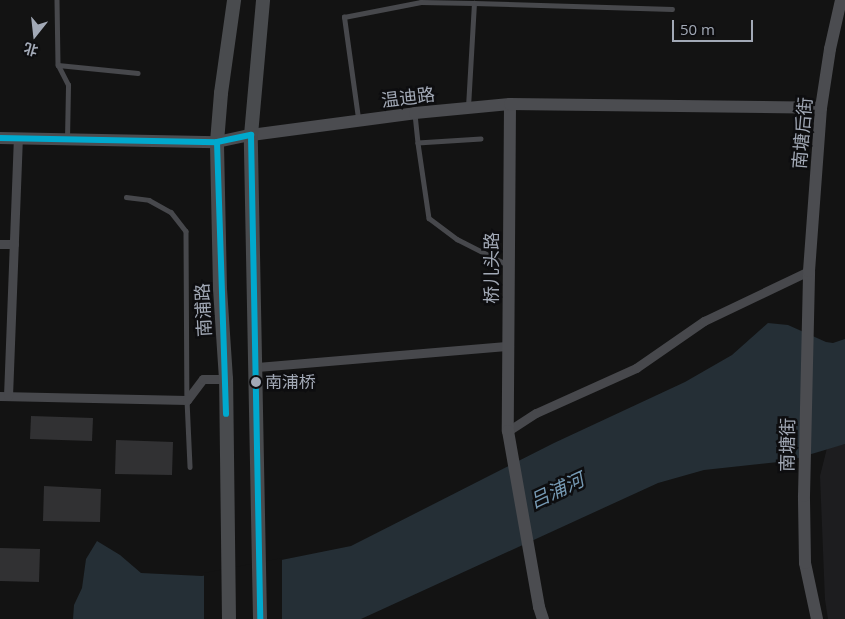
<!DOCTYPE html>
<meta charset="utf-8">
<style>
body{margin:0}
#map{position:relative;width:845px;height:619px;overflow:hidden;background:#131313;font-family:"Open Sans","Noto Sans SC",sans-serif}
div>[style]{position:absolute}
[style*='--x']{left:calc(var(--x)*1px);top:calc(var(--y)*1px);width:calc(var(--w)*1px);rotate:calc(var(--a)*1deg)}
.built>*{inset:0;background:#1d1d1f}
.water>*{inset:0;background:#252f36}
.pier>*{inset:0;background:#131313}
.building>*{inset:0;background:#313133}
.lane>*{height:4.5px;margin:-2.25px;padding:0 2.25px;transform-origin:2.25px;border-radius:2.25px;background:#47484c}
.street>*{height:9px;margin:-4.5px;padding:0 4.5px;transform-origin:4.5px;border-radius:4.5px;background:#47484c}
.secondary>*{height:12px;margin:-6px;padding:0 6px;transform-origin:6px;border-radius:6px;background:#4b4c50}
.primary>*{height:14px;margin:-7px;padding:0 7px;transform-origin:7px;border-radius:7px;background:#494b4e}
.bus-1>*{height:6px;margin:-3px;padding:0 3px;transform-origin:3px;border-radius:3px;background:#00a9ce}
.dots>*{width:14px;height:14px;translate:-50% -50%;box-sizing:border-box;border:2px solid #0d0d0f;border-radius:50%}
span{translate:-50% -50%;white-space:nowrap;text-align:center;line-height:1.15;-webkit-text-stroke:5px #0d0d0f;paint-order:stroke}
.bus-label{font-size:17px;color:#a2a9b6}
.left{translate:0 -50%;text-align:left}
.street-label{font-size:18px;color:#a2a9b6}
.water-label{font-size:19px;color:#769ab4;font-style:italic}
.north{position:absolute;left:10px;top:10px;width:50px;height:50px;-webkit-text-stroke:4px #0d0d0f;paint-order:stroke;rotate:196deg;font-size:14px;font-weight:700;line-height:20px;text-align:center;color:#a2a9b6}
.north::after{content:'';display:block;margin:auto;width:18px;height:22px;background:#a2a9b6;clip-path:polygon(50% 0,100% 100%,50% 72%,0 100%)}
.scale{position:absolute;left:672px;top:20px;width:81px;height:22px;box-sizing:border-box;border:2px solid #a2a9b6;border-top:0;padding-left:6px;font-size:15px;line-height:18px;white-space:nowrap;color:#a2a9b6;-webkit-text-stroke:4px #0d0d0f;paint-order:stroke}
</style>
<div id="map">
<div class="built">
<i style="clip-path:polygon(845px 444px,845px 619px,828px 619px,825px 600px,820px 476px,827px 448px)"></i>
</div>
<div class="water">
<i style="clip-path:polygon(768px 323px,788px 325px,826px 342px,833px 343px,845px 339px,845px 444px,788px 461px,704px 470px,658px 483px,361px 619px,73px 619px,74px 605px,82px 588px,86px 559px,97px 541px,120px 555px,141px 573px,202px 576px,351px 546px,554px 443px,685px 382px,732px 355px)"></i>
</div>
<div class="pier">
<i style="clip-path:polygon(282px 558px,282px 619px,204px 619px,204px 573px)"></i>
</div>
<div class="building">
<i style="clip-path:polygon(31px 416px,93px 418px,92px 441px,30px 439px)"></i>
<i style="clip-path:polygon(116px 440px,173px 442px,172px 475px,115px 474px)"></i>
<i style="clip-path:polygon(44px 486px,101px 489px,100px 522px,43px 521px)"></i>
<i style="clip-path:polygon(0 548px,40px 549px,39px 582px,0 581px)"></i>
</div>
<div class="lane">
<i style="--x:57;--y:0;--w:65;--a:89.1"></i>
<i style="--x:468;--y:107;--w:104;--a:-86.7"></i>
<i style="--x:474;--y:3;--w:198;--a:1.7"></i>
<i style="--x:415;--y:114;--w:29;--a:84"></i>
<i style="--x:358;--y:118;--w:102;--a:-97.9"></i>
<i style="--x:344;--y:17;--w:78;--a:-11"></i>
<i style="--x:421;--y:2;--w:53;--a:1.1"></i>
<i style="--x:67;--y:139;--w:54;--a:-88.9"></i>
<i style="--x:68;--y:85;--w:22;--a:-117"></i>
<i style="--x:58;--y:65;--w:80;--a:5.7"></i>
<i style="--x:481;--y:139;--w:63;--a:176.4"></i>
<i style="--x:418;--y:143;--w:76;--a:81.7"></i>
<i style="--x:429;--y:218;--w:35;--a:37"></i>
<i style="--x:457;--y:239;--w:57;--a:27"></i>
<i style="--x:126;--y:197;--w:23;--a:7"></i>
<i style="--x:149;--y:200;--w:25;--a:29"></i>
<i style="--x:171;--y:212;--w:24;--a:52"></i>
<i style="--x:186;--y:231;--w:169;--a:89.7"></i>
<i style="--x:187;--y:400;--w:67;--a:87.4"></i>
</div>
<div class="street">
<i style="--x:0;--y:244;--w:14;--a:0"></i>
<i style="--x:257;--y:367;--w:253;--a:-4.8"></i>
<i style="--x:0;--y:396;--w:187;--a:1.2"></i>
<i style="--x:187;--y:400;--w:26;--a:-53"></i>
<i style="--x:203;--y:379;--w:23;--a:0"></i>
<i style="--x:8;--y:396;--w:258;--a:-87.8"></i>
<i style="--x:508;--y:431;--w:33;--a:-33"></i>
<i style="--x:536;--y:413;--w:110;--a:-24.2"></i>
<i style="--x:636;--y:368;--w:83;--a:-34.7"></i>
<i style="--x:704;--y:321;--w:116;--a:-25.5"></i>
</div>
<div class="secondary">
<i style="--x:510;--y:104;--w:327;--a:90.4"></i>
<i style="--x:508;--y:431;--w:179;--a:80"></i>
<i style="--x:539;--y:607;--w:13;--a:72"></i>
<i style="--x:0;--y:138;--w:217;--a:1.1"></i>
<i style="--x:217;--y:142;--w:35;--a:-12"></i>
<i style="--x:251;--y:135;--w:165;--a:-7.6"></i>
<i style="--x:415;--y:113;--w:95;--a:-5.4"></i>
<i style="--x:510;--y:104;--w:311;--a:0.7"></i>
<i style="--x:817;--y:619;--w:57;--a:-102.1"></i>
<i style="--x:805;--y:563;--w:67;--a:-90.9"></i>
<i style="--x:804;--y:496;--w:225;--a:-88.7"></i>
<i style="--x:809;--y:271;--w:163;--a:-85.8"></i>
<i style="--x:821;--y:108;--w:60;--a:-81.3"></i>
<i style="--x:830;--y:49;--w:50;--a:-77.3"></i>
</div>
<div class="primary">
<i style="--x:229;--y:619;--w:240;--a:-90.7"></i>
<i style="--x:226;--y:379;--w:91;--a:-93.8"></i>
<i style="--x:220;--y:288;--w:146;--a:-91.2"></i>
<i style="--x:217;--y:142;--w:49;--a:-85.3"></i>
<i style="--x:221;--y:93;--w:94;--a:-82"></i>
<i style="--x:260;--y:619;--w:484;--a:-91.1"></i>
<i style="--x:251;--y:135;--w:136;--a:-84.9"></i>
</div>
<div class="bus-1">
<i style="--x:0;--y:138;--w:217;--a:1.1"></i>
<i style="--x:217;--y:142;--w:35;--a:-12"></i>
<i style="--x:251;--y:135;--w:484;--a:88.9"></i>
<i style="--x:217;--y:142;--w:272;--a:88.1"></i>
</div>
<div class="dots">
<i style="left:256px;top:382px;background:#a2a9b6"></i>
</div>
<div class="bus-label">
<span class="left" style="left:265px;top:382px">南浦桥</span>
</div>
<div class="street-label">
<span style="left:408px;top:97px;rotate:-7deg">温迪路</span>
<span style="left:802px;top:133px;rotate:-85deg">南塘后街</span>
<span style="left:491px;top:268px;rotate:-90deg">桥儿头路</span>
<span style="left:203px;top:310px;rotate:-93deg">南浦路</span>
<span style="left:787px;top:445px;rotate:-89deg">南塘街</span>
</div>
<div class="water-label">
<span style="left:557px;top:491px;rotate:-25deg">吕浦河</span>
</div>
<div class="north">北</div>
<div class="scale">50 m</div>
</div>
